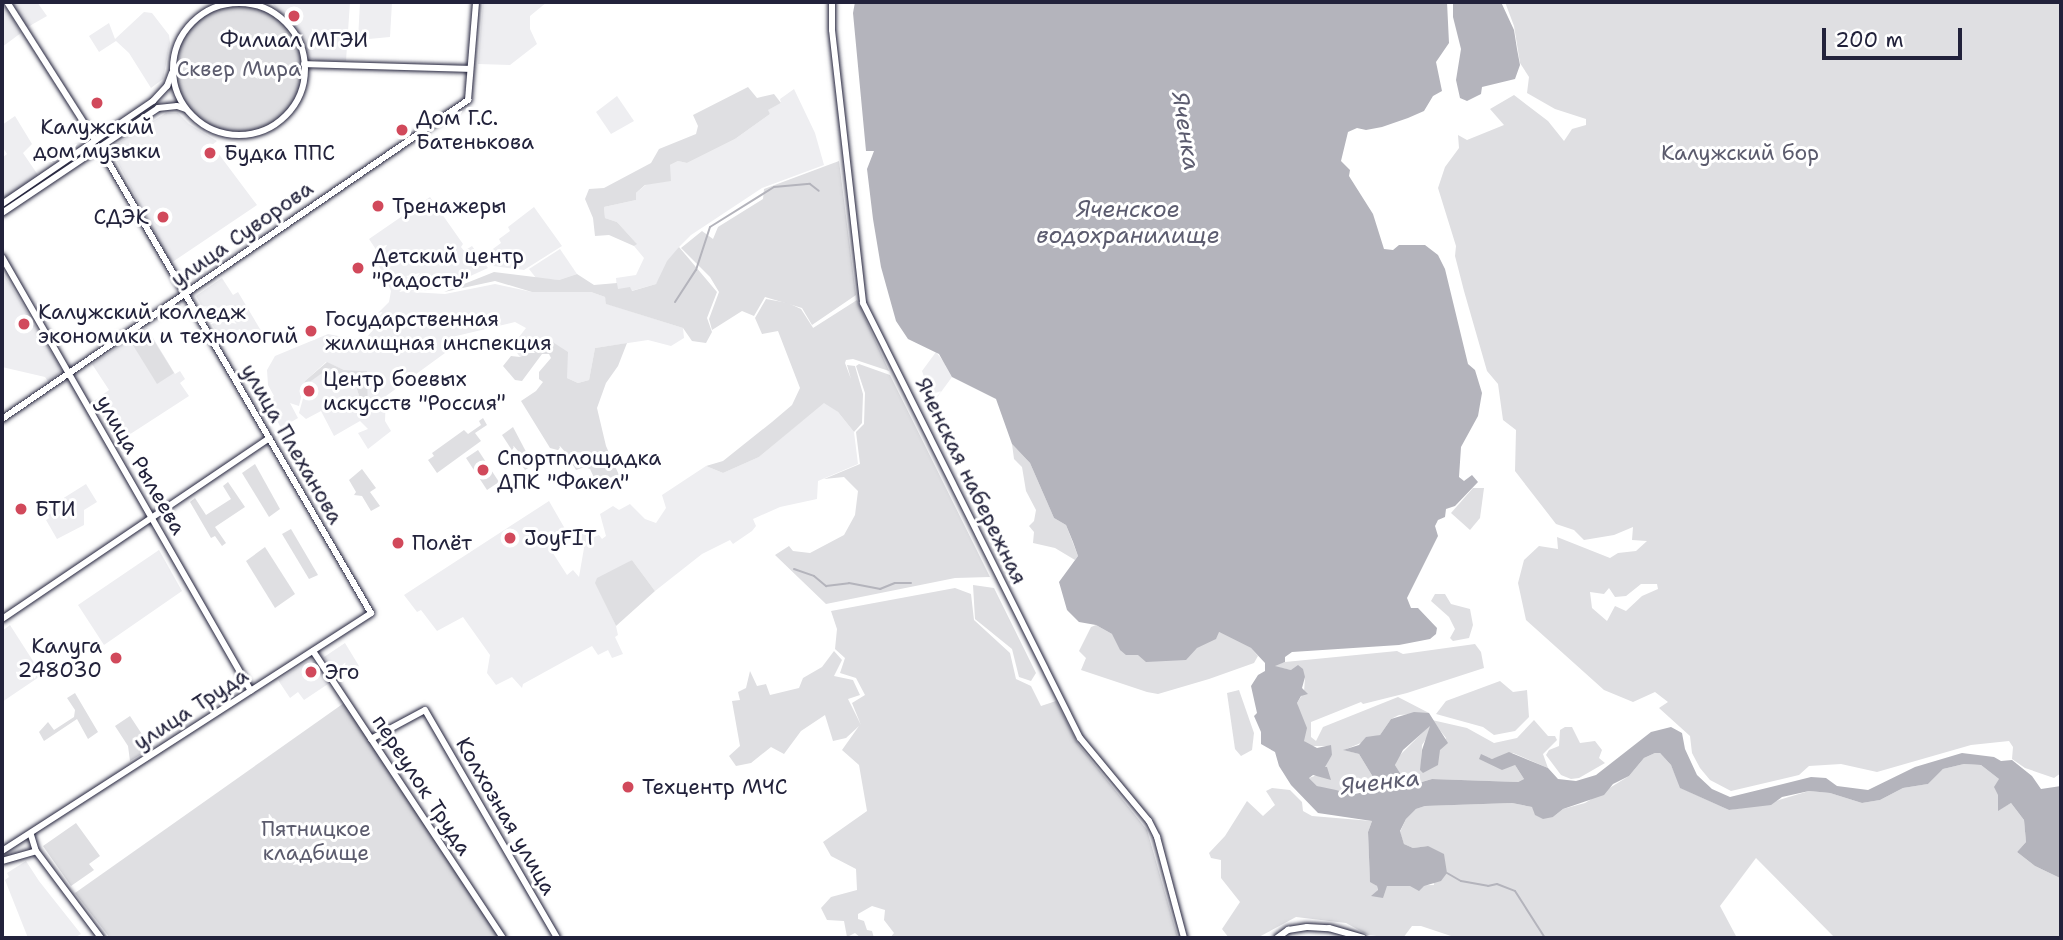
<!DOCTYPE html>
<meta charset="utf-8">
<style>
body{margin:0}
#map{position:relative;width:2063px;height:940px;overflow:hidden;background:#fff;font-family:"Shantell Sans",sans-serif}
div>[style]{position:absolute}
[style*='--x']{left:calc(var(--x)*1px);top:calc(var(--y)*1px);width:calc(var(--w)*1px);rotate:calc(var(--a)*1deg)}
.built>*{inset:0;background:#eeeef1}
.green>*{inset:0;background:#dfdfe2}
.round{border-radius:50%}
.water>*{inset:0;background:#b4b4bc}
.stream>*{height:2px;margin:-1px;padding:0 1px;transform-origin:1px;border-radius:1px;background:#b4b4bc}
.roads{filter:drop-shadow(0 0 2px #22223b) drop-shadow(0 0 2px #22223b)}
.secondary>*{height:6px;margin:-3px;padding:0 3px;transform-origin:3px;border-radius:3px;background:#fff}
.primary>*{height:6px;margin:-3px;padding:0 3px;transform-origin:3px;border-radius:3px;background:#fff}
.primary>.ring{margin:-3px;padding:0;box-sizing:content-box;background:none;border:6px solid #fff;border-radius:50%}
.dots>*{width:19px;height:19px;translate:-50% -50%;box-sizing:border-box;border:4px solid #fff;border-radius:50%}
span{translate:-50% -50%;white-space:nowrap;text-align:center;line-height:1.15;-webkit-text-stroke:6px #fff;paint-order:stroke}
.poi-label{font-size:21px;color:#22223b}
.left{translate:0 -50%;text-align:left}
.right{translate:-100% -50%;text-align:right}
.park-label{font-size:21px;color:#5b5b6d}
.street-label{font-size:21px;color:#22223b}
.water-label{font-size:23px;color:#5c5c6f;font-style:italic}
.frame{position:absolute;inset:0;border:4px solid #22223b;pointer-events:none}
.scale{position:absolute;left:1822px;top:28px;width:140px;height:32px;box-sizing:border-box;border:4px solid #22223b;border-top:0;padding-left:9px;font-size:21px;line-height:24px;white-space:nowrap;color:#22223b;-webkit-text-stroke:5px #fff;paint-order:stroke}
</style>
<div id="map">
<div class="built">
<i style="clip-path:polygon(3px 2px,21px 33px,2px 47px,2px 2px)"></i>
<i style="clip-path:polygon(9px 2px,37px 2px,47px 16px,26px 28px)"></i>
<i style="clip-path:polygon(271px 2px,350px 2px,346px 61px,319px 61px,309px 58px,297px 32px)"></i>
<i style="clip-path:polygon(360px 2px,392px 2px,390px 37px,358px 40px)"></i>
<i style="clip-path:polygon(483px 2px,547px 2px,530px 16px,530px 29px,537px 44px,510px 65px,478px 64px)"></i>
<i style="clip-path:polygon(144px 12px,152px 13px,169px 35px,170px 43px,163px 79px,151px 88px,129px 53px,116px 41px,99px 52px,89px 36px,109px 23px,115px 39px)"></i>
<i style="clip-path:polygon(794px 89px,815px 133px,824px 165px,762px 188px,691px 235px,679px 247px,656px 284px,631px 291px,617px 289px,616px 278px,636px 275px,644px 258px,634px 246px,636px 243px,617px 222px,605px 218px,604px 207px,636px 200px,636px 193px,670px 165px,678px 161px,687px 163px,735px 139px,770px 114px,767px 110px,781px 103px,780px 99px)"></i>
<i style="clip-path:polygon(617px 96px,634px 121px,611px 134px,596px 112px)"></i>
<i style="clip-path:polygon(166px 113px,178px 113px,189px 124px,217px 141px,212px 145px,257px 205px,171px 263px,110px 148px)"></i>
<i style="clip-path:polygon(15px 116px,32px 144px,23px 153px,38px 175px,2px 200px,2px 158px,7px 154px,2px 146px,2px 125px)"></i>
<i style="clip-path:polygon(430px 197px,463px 244px,461px 247px,464px 251px,472px 246px,488px 268px,444px 288px,411px 292px,445px 294px,495px 284px,532px 292px,591px 292px,605px 297px,607px 304px,683px 328px,684px 338px,671px 346px,648px 340px,595px 348px,589px 380px,578px 383px,567px 378px,552px 341px,520px 357px,512px 346px,526px 328px,515px 322px,452px 337px,447px 340px,445px 353px,386px 396px,385px 421px,391px 431px,368px 449px,358px 433px,368px 429px,360px 421px,334px 436px,321px 411px,306px 419px,299px 413px,307px 384px,329px 367px,356px 386px,364px 412px,366px 371px,344px 370px,326px 362px,305px 381px,299px 406px,290px 403px,298px 418px,281px 428px,267px 401px,274px 396px,268px 385px,267px 370px,275px 356px,328px 334px,364px 341px,379px 322px,378px 313px,389px 302px,391px 291px,378px 264px,383px 260px,369px 239px)"></i>
<i style="clip-path:polygon(534px 207px,562px 246px,524px 270px,493px 266px,486px 254px,501px 243px,499px 239px,510px 231px,508px 227px)"></i>
<i style="clip-path:polygon(560px 249px,577px 274px,559px 280px,536px 278px,529px 269px)"></i>
<i style="clip-path:polygon(2px 271px,62px 370px,49px 383px,45px 377px,2px 367px)"></i>
<i style="clip-path:polygon(222px 278px,233px 295px,238px 292px,263px 334px,249px 344px,240px 329px,220px 338px,196px 296px)"></i>
<i style="clip-path:polygon(147px 328px,175px 374px,180px 371px,185px 379px,180px 383px,189px 396px,118px 442px,94px 401px,109px 390px,92px 364px)"></i>
<i style="clip-path:polygon(936px 352px,951px 371px,952px 377px,933px 403px,922px 371px)"></i>
<i style="clip-path:polygon(824px 402px,838px 412px,854px 432px,858px 464px,818px 481px,817px 499px,780px 507px,753px 519px,756px 526px,752px 531px,733px 544px,730px 540px,702px 554px,655px 591px,632px 560px,596px 583px,616px 626px,618px 635px,615px 637px,623px 654px,612px 658px,608px 650px,598px 655px,592px 646px,523px 684px,522px 688px,512px 677px,496px 685px,487px 673px,490px 655px,463px 617px,437px 631px,421px 610px,417px 612px,404px 595px,549px 501px,568px 534px,549px 547px,567px 575px,573px 570px,579px 577px,584px 548px,574px 531px,579px 527px,592px 538px,599px 535px,602px 539px,606px 536px,600px 514px,613px 506px,619px 510px,630px 504px,645px 519px,656px 523px,666px 508px,662px 495px,706px 466px,723px 473px,759px 457px)"></i>
<i style="clip-path:polygon(86px 484px,97px 502px,84px 510px,84px 525px,57px 539px,46px 520px,49px 518px,48px 515px,65px 504px,62px 499px)"></i>
<i style="clip-path:polygon(159px 550px,182px 591px,104px 645px,78px 605px)"></i>
<i style="clip-path:polygon(10px 625px,42px 675px,2px 702px,2px 631px)"></i>
<i style="clip-path:polygon(345px 643px,359px 666px,339px 680px,324px 657px)"></i>
<i style="clip-path:polygon(311px 659px,317px 663px,331px 682px,304px 700px,298px 692px,290px 698px,278px 680px)"></i>
<i style="clip-path:polygon(26px 861px,39px 881px,81px 934px,74px 938px,28px 938px,5px 880px,9px 877px,7px 873px)"></i>
</div>
<div class="green">
<i style="clip-path:polygon(evenodd,1505px 2px,2061px 2px,2061px 773px,2054px 778px,2025px 768px,2012px 759px,2013px 747px,2009px 741px,1971px 745px,1877px 772px,1841px 764px,1809px 766px,1799px 775px,1731px 791px,1710px 780px,1700px 768px,1692px 753px,1690px 736px,1659px 708px,1668px 702px,1655px 692px,1633px 702px,1604px 690px,1526px 620px,1518px 583px,1524px 560px,1539px 546px,1558px 549px,1557px 537px,1610px 558px,1618px 553px,1636px 551px,1647px 541px,1632px 540px,1633px 527px,1614px 535px,1584px 540px,1574px 530px,1556px 524px,1515px 471px,1516px 430px,1503px 420px,1498px 384px,1487px 371px,1464px 291px,1455px 256px,1456px 246px,1438px 188px,1445px 167px,1459px 148px,1458px 135px,1467px 140px,1504px 125px,1490px 109px,1514px 95px,1548px 121px,1564px 141px,1572px 129px,1586px 125px,1586px 119px,1555px 109px,1527px 93px,1529px 77px,1520px 63px,1514px 26px,1505px 2px,1641px 584px,1657px 584px,1658px 589px,1642px 596px,1626px 611px,1615px 606px,1607px 621px,1592px 608px,1590px 592px,1604px 594px,1609px 588px,1615px 597px,1626px 596px,1641px 584px)"></i>
<i class="round" style="left:176px;top:6px;width:126px;height:126px"></i>
<i style="clip-path:polygon(748px 87px,757px 98px,774px 94px,781px 103px,768px 110px,770px 114px,735px 139px,687px 163px,678px 161px,670px 165px,671px 181px,645px 185px,636px 193px,636px 200px,604px 207px,605px 218px,617px 222px,637px 244px,634px 246px,609px 235px,595px 236px,593px 218px,585px 199px,589px 189px,604px 188px,651px 163px,659px 149px,696px 134px,698px 126px,693px 115px)"></i>
<i style="clip-path:polygon(839px 161px,856px 295px,812px 325px,802px 308px,765px 297px,754px 316px,742px 311px,712px 330px,709px 319px,719px 292px,710px 277px,681px 248px,702px 231px,713px 239px,718px 227px,763px 199px,764px 189px)"></i>
<i style="clip-path:polygon(679px 247px,717px 292px,707px 318px,712px 332px,706px 343px,692px 341px,683px 328px,606px 304px,605px 297px,591px 292px,532px 292px,495px 281px,444px 292px,494px 272px,559px 280px,577px 274px,594px 285px,617px 283px,618px 289px,630px 287px,632px 291px,656px 284px,667px 261px)"></i>
<i style="clip-path:polygon(766px 299px,788px 303px,801px 309px,817px 334px,813px 328px,857px 300px,889px 371px,853px 359px,846px 360px,845px 363px,851px 379px,847px 365px,855px 366px,863px 394px,862px 423px,854px 432px,838px 412px,824px 403px,759px 457px,723px 473px,706px 466px,723px 461px,772px 422px,792px 405px,800px 388px,778px 331px,762px 334px,755px 318px)"></i>
<i style="clip-path:polygon(148px 331px,174px 373px,157px 384px,131px 342px)"></i>
<i style="clip-path:polygon(551px 341px,568px 352px,567px 378px,578px 383px,589px 380px,595px 348px,627px 343px,618px 366px,606px 383px,597px 408px,606px 446px,619px 475px,596px 482px,590px 469px,585px 467px,576px 470px,565px 452px,550px 448px,521px 401px,536px 391px,543px 382px,539px 379px,539px 372px,551px 358px,549px 354px,542px 354px,522px 381px,515px 380px,503px 366px,511px 356px,520px 357px)"></i>
<i style="clip-path:polygon(327px 362px,344px 370px,367px 371px,368px 414px,364px 412px,356px 386px,342px 382px,343px 376px,329px 368px,307px 384px,301px 395px,305px 381px)"></i>
<i style="clip-path:polygon(859px 364px,890px 375px,990px 577px,955px 578px,826px 604px,775px 555px,789px 546px,793px 551px,810px 553px,844px 535px,855px 515px,858px 491px,844px 477px,824px 479px,860px 464px,856px 432px,864px 424px,865px 393px,856px 366px)"></i>
<i style="clip-path:polygon(483px 418px,487px 425px,475px 433px,481px 441px,437px 473px,428px 460px,434px 456px,432px 453px,464px 430px,468px 434px,481px 425px,479px 421px)"></i>
<i style="clip-path:polygon(513px 427px,533px 465px,525px 470px,502px 435px)"></i>
<i style="clip-path:polygon(1012px 444px,1030px 463px,1054px 518px,1066px 525px,1078px 556px,1075px 560px,1055px 548px,1033px 543px,1034px 532px,1029px 526px,1034px 521px,1036px 510px,1026px 491px,1022px 467px,1014px 459px)"></i>
<i style="clip-path:polygon(478px 450px,499px 482px,487px 490px,466px 458px)"></i>
<i style="clip-path:polygon(255px 464px,280px 509px,269px 517px,242px 473px)"></i>
<i style="clip-path:polygon(362px 469px,376px 488px,370px 492px,380px 506px,371px 511px,362px 496px,354px 495px,356px 492px,349px 480px)"></i>
<i style="clip-path:polygon(228px 482px,245px 507px,215px 527px,226px 543px,222px 546px,215px 536px,211px 538px,190px 502px,195px 498px,206px 515px,231px 499px,223px 486px)"></i>
<i style="clip-path:polygon(1473px 488px,1484px 488px,1480px 518px,1470px 530px,1451px 513px)"></i>
<i style="clip-path:polygon(291px 529px,318px 575px,309px 579px,282px 534px)"></i>
<i style="clip-path:polygon(265px 547px,295px 594px,275px 608px,246px 561px)"></i>
<i style="clip-path:polygon(632px 560px,655px 591px,616px 626px,595px 583px,597px 578px)"></i>
<i style="clip-path:polygon(973px 585px,994px 588px,1036px 673px,1031px 681px,1019px 677px,1012px 649px,975px 619px)"></i>
<i style="clip-path:polygon(955px 588px,971px 594px,974px 620px,1010px 653px,1016px 679px,1031px 686px,1041px 706px,1056px 701px,1078px 744px,1147px 830px,1178px 938px,890px 938px,894px 933px,884px 920px,885px 910px,872px 906px,858px 914px,858px 919px,864px 921px,867px 930px,872px 931px,874px 938px,861px 938px,855px 933px,847px 937px,844px 921px,827px 920px,821px 908px,831px 897px,857px 890px,856px 869px,831px 856px,823px 842px,867px 811px,859px 765px,842px 750px,859px 726px,846px 738px,833px 741px,825px 715px,801px 731px,784px 754px,771px 747px,751px 763px,736px 766px,729px 756px,740px 746px,732px 701px,740px 700px,738px 692px,746px 688px,750px 671px,757px 686px,766px 684px,770px 695px,799px 688px,803px 678px,822px 667px,834px 651px,842px 660px,834px 676px,853px 680px,860px 695px,848px 699px,861px 725px,852px 703px,865px 695px,856px 678px,840px 673px,845px 658px,835px 649px,837px 629px,831px 611px)"></i>
<i style="clip-path:polygon(1435px 594px,1445px 594px,1451px 604px,1470px 609px,1473px 625px,1469px 638px,1453px 641px,1450px 638px,1455px 629px,1449px 617px,1431px 601px)"></i>
<i style="clip-path:polygon(1096px 625px,1112px 634px,1219px 632px,1251px 648px,1258px 656px,1254px 663px,1209px 679px,1158px 694px,1147px 692px,1081px 670px,1086px 658px,1079px 651px,1091px 627px)"></i>
<i style="clip-path:polygon(1475px 644px,1481px 652px,1484px 668px,1407px 693px,1363px 704px,1361px 702px,1311px 722px,1311px 737px,1316px 741px,1323px 727px,1398px 697px,1429px 713px,1399px 715px,1391px 719px,1380px 735px,1344px 750px,1359px 754px,1373px 777px,1365px 792px,1328px 790px,1317px 786px,1309px 778px,1317px 775px,1332px 755px,1326px 746px,1308px 746px,1304px 741px,1297px 703px,1304px 692px,1305px 677px,1291px 670px,1272px 666px,1285px 662px,1397px 651px,1403px 654px)"></i>
<i style="clip-path:polygon(1500px 681px,1513px 692px,1527px 690px,1529px 717px,1515px 731px,1494px 735px,1483px 727px,1436px 714px,1446px 701px)"></i>
<i style="clip-path:polygon(1239px 690px,1254px 733px,1252px 750px,1241px 756px,1235px 749px,1227px 693px)"></i>
<i style="clip-path:polygon(75px 693px,98px 732px,88px 739px,77px 719px,44px 741px,39px 732px,48px 722px,54px 730px,74px 717px,75px 710px,67px 698px)"></i>
<i style="clip-path:polygon(344px 703px,499px 938px,110px 938px,75px 893px)"></i>
<i style="clip-path:polygon(130px 716px,151px 748px,130px 761px,128px 746px,115px 726px)"></i>
<i style="clip-path:polygon(1432px 720px,1467px 728px,1494px 743px,1517px 738px,1534px 720px,1548px 736px,1555px 736px,1557px 740px,1543px 754px,1548px 768px,1513px 753px,1492px 759px,1487px 757px,1485px 760px,1498px 766px,1515px 765px,1524px 779px,1518px 782px,1432px 779px,1407px 786px,1395px 765px,1397px 758px,1430px 725px,1432px 730px,1422px 745px,1421px 765px,1424px 771px,1431px 766px,1446px 738px)"></i>
<i style="clip-path:polygon(1565px 727px,1572px 727px,1580px 743px,1595px 741px,1602px 750px,1599px 758px,1605px 763px,1579px 778px,1571px 779px,1561px 775px,1546px 755px,1549px 750px,1559px 746px,1560px 730px)"></i>
<i style="clip-path:polygon(1655px 753px,1660px 753px,1671px 765px,1681px 788px,1729px 810px,1766px 804px,1809px 791px,1830px 793px,1862px 803px,1880px 800px,1903px 788px,1928px 784px,1943px 769px,1964px 764px,1981px 765px,1999px 779px,1998px 810px,2011px 803px,2024px 820px,2026px 842px,2017px 852px,2035px 866px,2060px 878px,2061px 938px,1835px 938px,1756px 858px,1720px 906px,1737px 938px,1457px 938px,1421px 926px,1412px 926px,1403px 938px,1394px 938px,1368px 935px,1346px 923px,1296px 917px,1257px 938px,1229px 938px,1222px 929px,1240px 902px,1221px 878px,1221px 860px,1211px 858px,1209px 853px,1225px 836px,1247px 801px,1263px 816px,1275px 805px,1266px 791px,1272px 788px,1290px 790px,1302px 802px,1303px 811px,1312px 816px,1372px 821px,1368px 832px,1370px 881px,1377px 886px,1378px 891px,1387px 886px,1434px 885px,1428px 846px,1413px 848px,1404px 844px,1400px 832px,1406px 819px,1416px 809px,1425px 806px,1512px 803px,1532px 807px,1553px 817px,1563px 809px,1585px 803px,1629px 776px,1644px 758px)"></i>
<i style="clip-path:polygon(76px 823px,100px 856px,89px 864px,94px 870px,71px 886px,43px 846px)"></i>
</div>
<div class="water">
<i style="clip-path:polygon(855px 2px,1447px 2px,1449px 43px,1436px 62px,1442px 91px,1433px 96px,1424px 111px,1408px 118px,1382px 127px,1366px 130px,1357px 128px,1348px 132px,1341px 161px,1350px 170px,1349px 176px,1373px 214px,1384px 249px,1393px 250px,1399px 245px,1425px 245px,1438px 255px,1445px 269px,1468px 364px,1475px 370px,1482px 393px,1478px 416px,1461px 447px,1459px 477px,1464px 481px,1472px 475px,1478px 482px,1455px 506px,1446px 509px,1445px 517px,1438px 520px,1435px 526px,1438px 536px,1407px 598px,1411px 608px,1418px 608px,1437px 628px,1436px 634px,1430px 639px,1399px 645px,1292px 652px,1285px 657px,1285px 662px,1275px 666px,1291px 670px,1298px 665px,1303px 669px,1305px 677px,1302px 688px,1308px 694px,1301px 696px,1297px 703px,1307px 728px,1304px 741px,1317px 748px,1331px 745px,1332px 755px,1325px 767px,1327px 767px,1331px 780px,1313px 775px,1309px 778px,1317px 786px,1355px 794px,1364px 792px,1359px 788px,1368px 787px,1373px 777px,1359px 754px,1343px 750px,1359px 745px,1366px 737px,1380px 735px,1391px 719px,1414px 712px,1429px 713px,1448px 743px,1440px 750px,1438px 765px,1423px 773px,1420px 770px,1422px 750px,1430px 726px,1403px 750px,1395px 765px,1408px 786px,1432px 779px,1518px 782px,1524px 779px,1515px 765px,1502px 770px,1479px 759px,1481px 754px,1492px 759px,1509px 752px,1548px 768px,1558px 779px,1576px 781px,1596px 775px,1651px 732px,1671px 727px,1682px 733px,1685px 749px,1697px 775px,1712px 789px,1730px 797px,1811px 777px,1826px 778px,1837px 786px,1868px 790px,1915px 767px,1962px 753px,1994px 757px,2001px 761px,2012px 760px,2032px 776px,2041px 789px,2061px 786px,2061px 883px,2060px 878px,2035px 866px,2017px 852px,2026px 842px,2024px 820px,2011px 803px,1998px 811px,1998px 795px,1994px 787px,1999px 779px,1981px 765px,1964px 764px,1943px 769px,1928px 784px,1903px 788px,1880px 800px,1862px 803px,1830px 793px,1809px 791px,1782px 797px,1771px 805px,1729px 810px,1680px 788px,1671px 765px,1660px 753px,1655px 753px,1644px 758px,1629px 776px,1613px 784px,1604px 795px,1563px 809px,1553px 817px,1543px 819px,1535px 815px,1532px 807px,1512px 803px,1425px 806px,1416px 809px,1406px 819px,1400px 831px,1404px 844px,1413px 848px,1428px 846px,1444px 854px,1447px 873px,1441px 881px,1424px 886px,1419px 891px,1410px 886px,1387px 886px,1383px 898px,1371px 896px,1378px 890px,1377px 886px,1370px 882px,1368px 832px,1372px 821px,1318px 813px,1291px 785px,1279px 766px,1275px 752px,1261px 744px,1261px 732px,1254px 716px,1257px 713px,1251px 686px,1258px 675px,1265px 671px,1265px 663px,1251px 648px,1219px 632px,1216px 639px,1197px 648px,1186px 660px,1146px 662px,1138px 655px,1126px 655px,1120px 650px,1112px 634px,1096px 625px,1079px 622px,1067px 610px,1059px 582px,1078px 556px,1073px 542px,1066px 525px,1054px 518px,1030px 463px,1012px 444px,996px 399px,952px 377px,939px 354px,908px 339px,896px 321px,881px 267px,873px 219px,867px 169px,874px 151px,866px 151px,853px 13px)"></i>
<i style="clip-path:polygon(1453px 2px,1501px 2px,1514px 30px,1517px 49px,1520px 65px,1515px 79px,1482px 87px,1481px 94px,1467px 101px,1460px 98px,1456px 80px,1461px 49px,1453px 17px)"></i>
</div>
<div class="stream">
<i style="--x:675;--y:302;--w:38;--a:-57"></i>
<i style="--x:696;--y:270;--w:45;--a:-72"></i>
<i style="--x:710;--y:227;--w:75;--a:-32"></i>
<i style="--x:774;--y:187;--w:36;--a:-5"></i>
<i style="--x:810;--y:184;--w:11;--a:38"></i>
<i style="--x:794;--y:569;--w:21;--a:19"></i>
<i style="--x:814;--y:576;--w:16;--a:40"></i>
<i style="--x:826;--y:586;--w:23;--a:-7"></i>
<i style="--x:849;--y:583;--w:32;--a:11"></i>
<i style="--x:880;--y:589;--w:16;--a:-22"></i>
<i style="--x:895;--y:583;--w:16;--a:0"></i>
<i style="--x:1447;--y:873;--w:16;--a:30"></i>
<i style="--x:1461;--y:881;--w:27;--a:10"></i>
<i style="--x:1488;--y:886;--w:9;--a:-13"></i>
<i style="--x:1497;--y:884;--w:19;--a:21"></i>
<i style="--x:1515;--y:891;--w:56;--a:57.4"></i>
</div>
<div class="roads">
<div class="secondary">
<i style="--x:7;--y:2;--w:164;--a:57.5"></i>
<i style="--x:832;--y:2;--w:28;--a:90"></i>
<i style="--x:832;--y:30;--w:275;--a:83.5"></i>
<i style="--x:863;--y:303;--w:486;--a:63.5"></i>
<i style="--x:1080;--y:738;--w:108;--a:50.3"></i>
<i style="--x:1149;--y:821;--w:18;--a:63"></i>
<i style="--x:1157;--y:837;--w:105;--a:75"></i>
<i style="--x:304;--y:64;--w:166;--a:1.7"></i>
<i style="--x:2;--y:257;--w:500;--a:60.16"></i>
<i style="--x:2;--y:419;--w:565;--a:-34.39"></i>
<i style="--x:468;--y:100;--w:98;--a:-85.3"></i>
<i style="--x:2;--y:619;--w:323;--a:-34.1"></i>
<i style="--x:313;--y:651;--w:344;--a:56.5"></i>
<i style="--x:371;--y:739;--w:61;--a:-28.2"></i>
<i style="--x:425;--y:710;--w:263;--a:59.9"></i>
<i style="--x:31;--y:835;--w:17;--a:73"></i>
<i style="--x:36;--y:851;--w:109;--a:53.2"></i>
<i style="--x:2;--y:851;--w:439;--a:-32.8"></i>
<i style="--x:371;--y:613;--w:540;--a:-120.22"></i>
<i style="--x:2;--y:861;--w:35;--a:-16"></i>
<i style="--x:1277;--y:938;--w:14;--a:-36"></i>
<i style="--x:1288;--y:930;--w:19;--a:-9"></i>
<i style="--x:1307;--y:927;--w:22;--a:3"></i>
<i style="--x:1329;--y:928;--w:35;--a:16"></i>
</div>
<div class="primary">
<i class="ring" style="left:173px;top:3px;width:126px;height:126px"></i>
<i style="--x:2;--y:204;--w:183;--a:-34.3"></i>
<i style="--x:153;--y:101;--w:21;--a:-47"></i>
<i style="--x:167;--y:86;--w:14;--a:-69"></i>
<i style="--x:2;--y:213;--w:188;--a:-33.9"></i>
<i style="--x:158;--y:108;--w:19;--a:-6"></i>
<i style="--x:177;--y:106;--w:9;--a:18"></i>
</div>
</div>
<div class="dots">
<i style="left:294px;top:16px;background:#d1495b"></i>
<i style="left:97px;top:103px;background:#d1495b"></i>
<i style="left:402px;top:130px;background:#d1495b"></i>
<i style="left:210px;top:153px;background:#d1495b"></i>
<i style="left:378px;top:206px;background:#d1495b"></i>
<i style="left:163px;top:217px;background:#d1495b"></i>
<i style="left:358px;top:268px;background:#d1495b"></i>
<i style="left:24px;top:324px;background:#d1495b"></i>
<i style="left:311px;top:331px;background:#d1495b"></i>
<i style="left:309px;top:391px;background:#d1495b"></i>
<i style="left:483px;top:470px;background:#d1495b"></i>
<i style="left:21px;top:509px;background:#d1495b"></i>
<i style="left:510px;top:538px;background:#d1495b"></i>
<i style="left:398px;top:543px;background:#d1495b"></i>
<i style="left:116px;top:658px;background:#d1495b"></i>
<i style="left:311px;top:672px;background:#d1495b"></i>
<i style="left:628px;top:787px;background:#d1495b"></i>
</div>
<div class="poi-label">
<span style="left:294px;top:40px">Филиал МГЭИ</span>
<span class="left" style="left:416px;top:130px">Дом Г.С.<br>Батенькова</span>
<span style="left:97px;top:139px">Калужский<br>дом музыки</span>
<span class="left" style="left:224px;top:153px">Будка ППС</span>
<span class="left" style="left:392px;top:206px">Тренажеры</span>
<span class="right" style="left:149px;top:217px">СДЭК</span>
<span class="left" style="left:372px;top:268px">Детский центр<br>"Радость"</span>
<span class="left" style="left:38px;top:324px">Калужский колледж<br>экономики и технологий</span>
<span class="left" style="left:325px;top:331px">Государственная<br>жилищная инспекция</span>
<span class="left" style="left:323px;top:391px">Центр боевых<br>искусств "Россия"</span>
<span class="left" style="left:497px;top:470px">Спортплощадка<br>ДПК "Факел"</span>
<span class="left" style="left:35px;top:509px">БТИ</span>
<span class="left" style="left:524px;top:538px">JoyFIT</span>
<span class="left" style="left:412px;top:543px">Полёт</span>
<span class="right" style="left:102px;top:658px">Калуга<br>248030</span>
<span class="left" style="left:325px;top:672px">Эго</span>
<span class="left" style="left:642px;top:787px">Техцентр МЧС</span>
</div>
<div class="park-label">
<span style="left:239px;top:69px">Сквер Мира</span>
<span style="left:1740px;top:153px">Калужский бор</span>
<span style="left:316px;top:841px">Пятницкое<br>кладбище</span>
</div>
<div class="street-label">
<span style="left:242px;top:234px;rotate:-35deg">улица Суворова</span>
<span style="left:292px;top:444px;rotate:60deg">улица Плеханова</span>
<span style="left:141px;top:465px;rotate:60deg">улица Рылеева</span>
<span style="left:971px;top:481px;rotate:64deg">Яченская набережная</span>
<span style="left:191px;top:709px;rotate:-33deg">улица Труда</span>
<span style="left:422px;top:785px;rotate:57deg">переулок Труда</span>
<span style="left:506px;top:816px;rotate:60deg">Колхозная улица</span>
</div>
<div class="water-label">
<span style="left:1186px;top:131px;rotate:81deg">Яченка</span>
<span style="left:1128px;top:222px">Яченское<br>водохранилище</span>
<span style="left:1380px;top:782px;rotate:-7deg">Яченка</span>
</div>
<div class="frame"></div>
<div class="scale">200 m</div>
</div>
